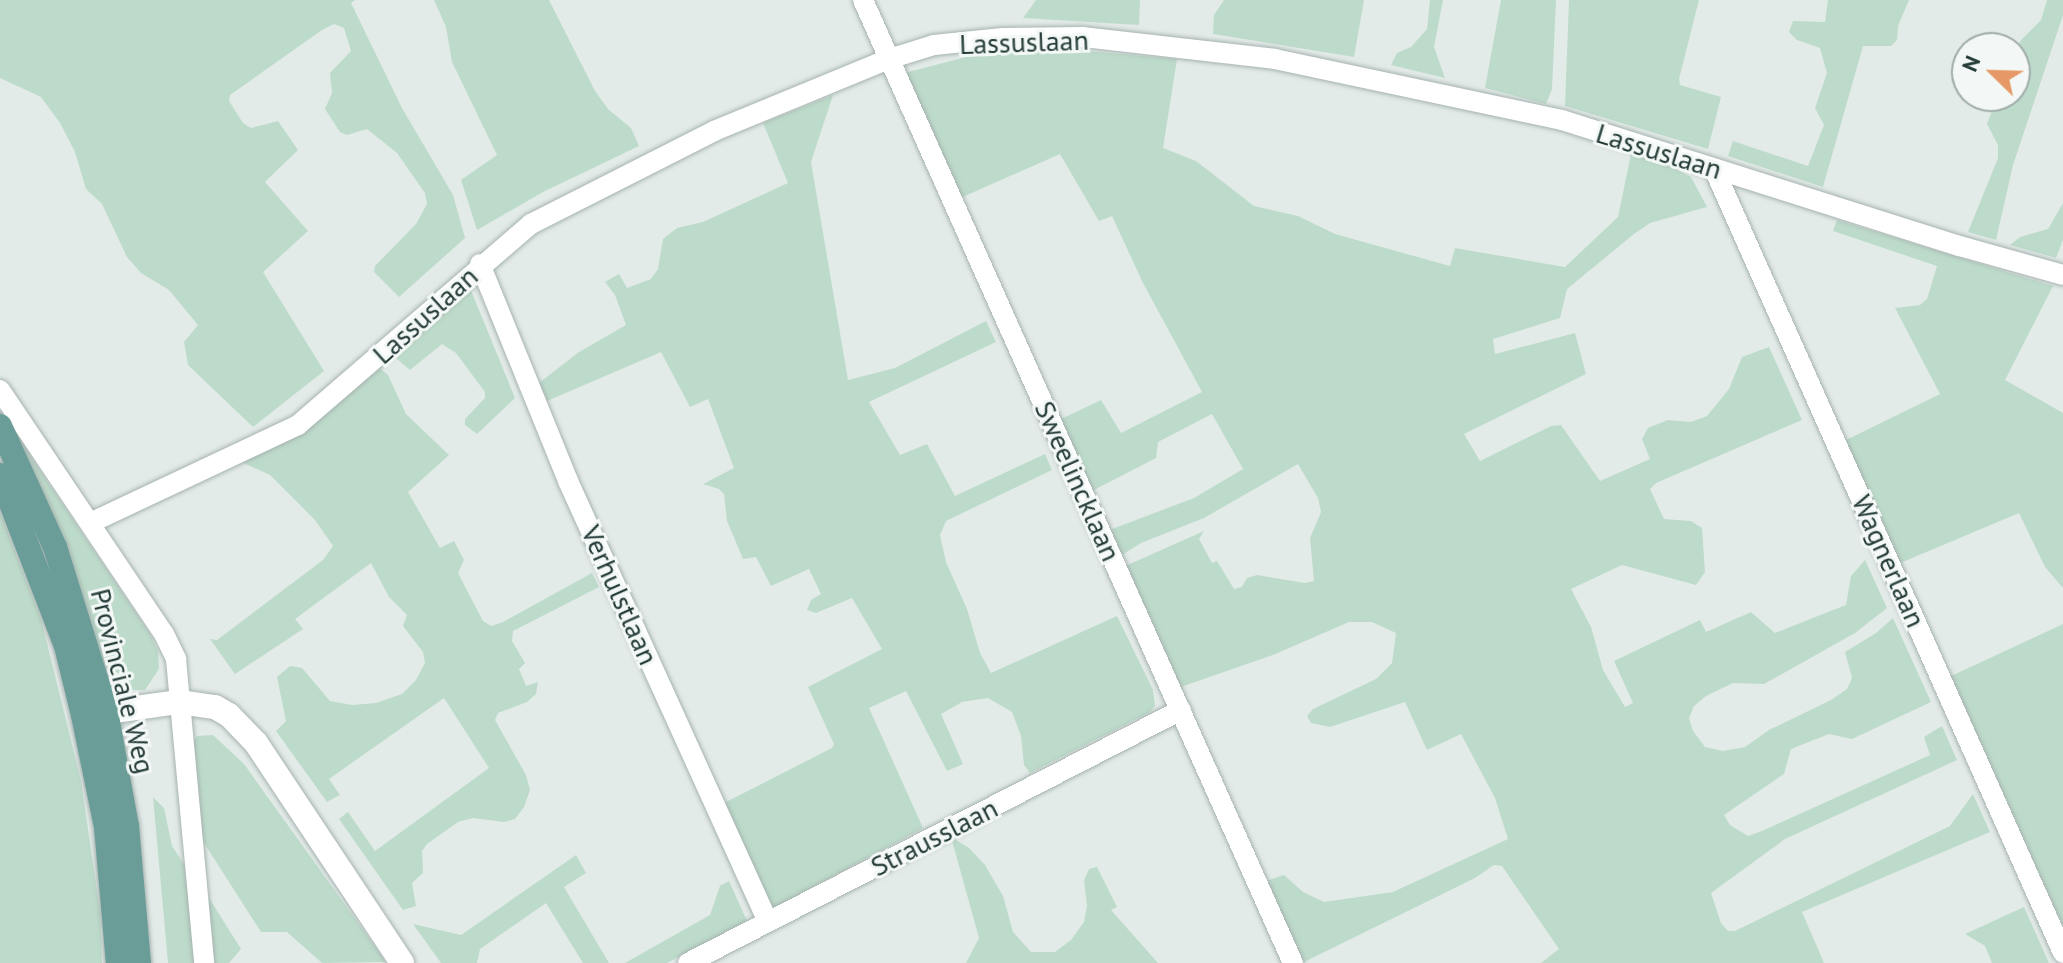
<!DOCTYPE html>
<style>
body{margin:0}
#map{position:relative;width:2063px;height:963px;overflow:hidden;background:#e3ebe9;font-family:"PT Sans",sans-serif}
div>[style]{position:absolute}
[style*='--x']{left:calc(var(--x)*1px);top:calc(var(--y)*1px);width:calc(var(--w)*1px);rotate:calc(var(--a)*1deg)}
.green>*{inset:0;background:#bddbca}
.roads{filter:drop-shadow(0 0 2px #a6b3b0) drop-shadow(0 0 2px #a6b3b0)}
.minor>*{height:20px;margin:-10px;padding:0 10px;transform-origin:10px;border-radius:10px;background:#fff}
.secondary>*{height:24px;margin:-12px;padding:0 12px;transform-origin:12px;border-radius:12px;background:#fff}
.primary>*{height:24px;margin:-12px;padding:0 12px;transform-origin:12px;border-radius:12px;background:#6b9d98}
span{translate:-50% -50%;white-space:nowrap;text-align:center;line-height:1.15;-webkit-text-stroke:6px #f3f8f6;paint-order:stroke}
.street-label{font-size:28px;color:#243b38}
.north{position:absolute;left:1951px;top:32px;width:80px;height:80px;box-sizing:border-box;background:#f3f8f6;border:2px solid #a0acaa;border-radius:50%;rotate:293deg;font-size:22px;font-weight:700;line-height:32px;text-align:center;color:#243b38}
.north::after{content:'';display:block;margin:auto;width:28px;height:36px;background:#e69966;clip-path:polygon(50% 0,100% 100%,50% 72%,0 100%)}
</style>
<div id="map">
<div class="green">
<i style="clip-path:polygon(0 0,355px 0,351px 3px,402px 108px,453px 195px,465px 238px,399px 297px,374px 272px,375px 266px,416px 224px,427px 204px,425px 193px,397px 153px,367px 129px,347px 135px,340px 132px,325px 109px,332px 93px,330px 73px,351px 51px,344px 28px,334px 24px,322px 30px,230px 95px,229px 101px,243px 123px,251px 128px,278px 121px,298px 150px,265px 182px,308px 231px,263px 272px,324px 371px,253px 427px,188px 365px,184px 342px,198px 325px,169px 290px,141px 273px,127px 257px,102px 204px,86px 189px,75px 152px,60px 123px,41px 97px,0 78px)"></i>
<i style="clip-path:polygon(434px 0,549px 0,595px 91px,608px 109px,631px 128px,639px 146px,543px 192px,477px 230px,461px 180px,497px 155px,452px 62px,446px 27px)"></i>
<i style="clip-path:polygon(1036px 0,1140px 0,1139px 25px,1023px 18px)"></i>
<i style="clip-path:polygon(1224px 0,1364px 0,1354px 57px,1213px 34px,1214px 15px)"></i>
<i style="clip-path:polygon(1430px 0,1443px 0,1434px 47px,1445px 78px,1391px 65px,1397px 53px,1411px 47px,1427px 29px)"></i>
<i style="clip-path:polygon(1501px 0,1556px 0,1552px 89px,1546px 104px,1485px 88px)"></i>
<i style="clip-path:polygon(1569px 0,1699px 0,1679px 79px,1680px 85px,1721px 97px,1708px 149px,1565px 106px)"></i>
<i style="clip-path:polygon(1828px 0,1909px 0,1898px 26px,1897px 40px,1891px 46px,1863px 46px,1823px 187px,1728px 156px,1733px 141px,1808px 166px,1824px 125px,1815px 108px,1827px 73px,1820px 48px,1797px 40px,1789px 32px,1793px 21px,1825px 22px)"></i>
<i style="clip-path:polygon(2047px 0,2063px 0,2063px 15px,2013px 165px,1996px 240px,1968px 232px,1998px 158px,1998px 145px,1987px 124px,1998px 96px,2015px 96px,2015px 51px,2021px 40px,2041px 20px)"></i>
<i style="clip-path:polygon(1041px 47px,1177px 59px,1163px 148px,1196px 161px,1254px 206px,1298px 216px,1335px 234px,1450px 266px,1455px 248px,1565px 267px,1618px 217px,1631px 154px,1658px 160px,1691px 177px,1707px 207px,1650px 223px,1634px 234px,1567px 289px,1560px 318px,1493px 339px,1495px 354px,1575px 333px,1586px 374px,1464px 434px,1480px 461px,1551px 426px,1561px 425px,1600px 481px,1650px 459px,1642px 439px,1648px 428px,1668px 420px,1691px 422px,1707px 416px,1729px 389px,1742px 357px,1769px 347px,1802px 420px,1656px 483px,1650px 489px,1664px 519px,1691px 521px,1702px 528px,1705px 572px,1696px 585px,1622px 565px,1571px 589px,1591px 627px,1603px 670px,1625px 707px,1633px 703px,1614px 661px,1700px 620px,1706px 632px,1751px 612px,1775px 633px,1846px 605px,1851px 576px,1865px 560px,1887px 608px,1855px 633px,1764px 684px,1733px 683px,1706px 696px,1694px 706px,1689px 718px,1693px 731px,1705px 747px,1723px 751px,1745px 747px,1769px 730px,1831px 700px,1847px 689px,1852px 678px,1845px 652px,1876px 633px,1893px 618px,1931px 702px,1852px 739px,1829px 734px,1791px 749px,1784px 774px,1724px 815px,1730px 825px,1748px 836px,1762px 831px,1930px 755px,1924px 737px,1942px 726px,1957px 760px,1785px 839px,1711px 893px,1721px 923px,1728px 931px,1735px 931px,1950px 826px,1973px 794px,1990px 832px,1802px 912px,1824px 963px,1541px 963px,1559px 949px,1502px 866px,1494px 865px,1475px 878px,1302px 963px,1263px 882px,1284px 875px,1303px 892px,1324px 902px,1393px 892px,1508px 839px,1495px 798px,1461px 734px,1427px 750px,1405px 702px,1330px 727px,1311px 723px,1307px 716px,1313px 709px,1376px 679px,1392px 663px,1396px 633px,1372px 622px,1349px 622px,1273px 655px,1178px 688px,1123px 567px,1204px 531px,1199px 539px,1212px 563px,1217px 561px,1234px 589px,1242px 587px,1247px 578px,1257px 575px,1305px 583px,1314px 581px,1310px 538px,1321px 512px,1318px 498px,1298px 464px,1204px 518px,1141px 543px,1119px 557px,1107px 531px,1194px 498px,1243px 469px,1212px 414px,1158px 442px,1156px 458px,1090px 492px,1057px 421px,1101px 400px,1121px 433px,1202px 392px,1143px 283px,1112px 216px,1099px 221px,1060px 154px,958px 199px,905px 77px,908px 72px,966px 57px)"></i>
<i style="clip-path:polygon(833px 95px,811px 162px,848px 380px,895px 368px,986px 321px,996px 342px,869px 402px,900px 455px,927px 444px,955px 496px,1045px 454px,1052px 470px,946px 521px,940px 535px,946px 562px,967px 609px,980px 653px,991px 673px,1117px 616px,1153px 690px,1155px 706px,1150px 712px,1030px 773px,1024px 765px,1021px 736px,1012px 712px,988px 698px,962px 702px,941px 714px,963px 764px,947px 771px,906px 691px,869px 708px,923px 828px,776px 907px,770px 907px,724px 803px,832px 748px,834px 744px,808px 687px,882px 649px,852px 598px,816px 613px,807px 610px,811px 600px,821px 594px,809px 569px,771px 586px,756px 557px,743px 559px,727px 521px,724px 494px,719px 489px,703px 484px,734px 468px,708px 399px,690px 407px,661px 352px,547px 401px,539px 383px,579px 352px,626px 325px,615px 295px,605px 282px,619px 274px,627px 288px,651px 279px,658px 269px,663px 239px,677px 228px,703px 222px,788px 183px,763px 123px)"></i>
<i style="clip-path:polygon(2063px 203px,2063px 240px,2056px 258px,2010px 245px,2020px 237px,2048px 229px)"></i>
<i style="clip-path:polygon(1837px 220px,2053px 286px,2005px 380px,2063px 413px,2063px 588px,2045px 567px,2019px 513px,1898px 564px,1842px 442px,1940px 394px,1895px 308px,1920px 305px,1927px 299px,1937px 266px,1833px 231px)"></i>
<i style="clip-path:polygon(470px 288px,515px 398px,477px 434px,465px 425px,465px 419px,485px 398px,485px 392px,456px 353px,442px 344px,410px 370px,384px 348px)"></i>
<i style="clip-path:polygon(371px 361px,388px 375px,406px 414px,449px 455px,408px 492px,440px 548px,454px 541px,464px 560px,458px 573px,483px 621px,491px 626px,503px 622px,592px 573px,599px 587px,513px 631px,512px 641px,525px 663px,519px 669px,526px 686px,538px 682px,536px 694px,527px 702px,498px 713px,495px 720px,526px 775px,530px 790px,524px 807px,515px 819px,504px 822px,473px 818px,458px 822px,427px 844px,422px 851px,423px 873px,412px 883px,416px 906px,403px 910px,339px 819px,348px 812px,375px 851px,489px 768px,444px 698px,329px 779px,340px 795px,327px 802px,276px 731px,286px 721px,277px 677px,290px 666px,302px 668px,330px 701px,352px 705px,376px 703px,402px 694px,416px 680px,425px 663px,423px 652px,403px 626px,407px 615px,389px 597px,371px 563px,295px 619px,303px 629px,235px 674px,210px 639px,217px 640px,323px 560px,333px 546px,315px 520px,270px 475px,237px 460px)"></i>
<i style="clip-path:polygon(0 411px,150px 634px,158px 651px,159px 669px,145px 690px,130px 690px,106px 678px,0 426px)"></i>
<i style="clip-path:polygon(0 512px,41px 619px,81px 781px,100px 912px,102px 963px,0 963px)"></i>
<i style="clip-path:polygon(2063px 624px,2063px 926px,1949px 677px)"></i>
<i style="clip-path:polygon(213px 735px,244px 764px,386px 962px,322px 963px,287px 932px,261px 932px,199px 835px,191px 745px,197px 736px)"></i>
<i style="clip-path:polygon(153px 797px,164px 808px,172px 846px,186px 867px,194px 963px,168px 963px)"></i>
<i style="clip-path:polygon(951px 837px,969px 848px,985px 865px,1003px 896px,1013px 932px,1031px 952px,1055px 952px,1071px 940px,1084px 922px,1087px 906px,1084px 880px,1089px 869px,1097px 867px,1117px 907px,1111px 910px,1158px 963px,966px 963px,979px 938px)"></i>
<i style="clip-path:polygon(576px 855px,586px 873px,564px 887px,609px 963px,583px 963px,546px 903px,480px 949px,477px 963px,441px 963px,413px 924px,461px 935px)"></i>
<i style="clip-path:polygon(729px 881px,747px 921px,667px 963px,625px 963px,710px 915px,720px 886px)"></i>
<i style="clip-path:polygon(204px 890px,241px 949px,229px 963px,210px 963px)"></i>
<i style="clip-path:polygon(2024px 907px,2049px 963px,1992px 963px,1985px 946px,1965px 934px)"></i>
</div>
<div class="roads">
<div class="minor">
<i style="--x:863;--y:0;--w:1055;--a:65.94"></i>
<i style="--x:1714;--y:169;--w:858;--a:66"></i>
<i style="--x:480;--y:264;--w:234;--a:67.9"></i>
<i style="--x:568;--y:481;--w:484;--a:65.6"></i>
<i style="--x:0;--y:390;--w:294;--a:56.1"></i>
<i style="--x:164;--y:634;--w:28;--a:64"></i>
<i style="--x:176;--y:659;--w:305;--a:84.7"></i>
<i style="--x:90;--y:523;--w:230;--a:-25.2"></i>
<i style="--x:298;--y:425;--w:308;--a:-40.8"></i>
<i style="--x:531;--y:224;--w:205;--a:-26.9"></i>
<i style="--x:714;--y:131;--w:189;--a:-22.4"></i>
<i style="--x:889;--y:59;--w:47;--a:-17.3"></i>
<i style="--x:934;--y:45;--w:69;--a:-5.8"></i>
<i style="--x:1003;--y:38;--w:80;--a:-0.7"></i>
<i style="--x:1083;--y:37;--w:193;--a:6.5"></i>
<i style="--x:1275;--y:59;--w:293;--a:12"></i>
<i style="--x:1562;--y:120;--w:417;--a:17.6"></i>
<i style="--x:1960;--y:246;--w:107;--a:15.7"></i>
<i style="--x:688;--y:963;--w:554;--a:-27.17"></i>
</div>
<div class="secondary">
<i style="--x:86;--y:715;--w:94;--a:-8"></i>
<i style="--x:179;--y:702;--w:36;--a:8"></i>
<i style="--x:215;--y:707;--w:16;--a:30"></i>
<i style="--x:229;--y:715;--w:39;--a:46"></i>
<i style="--x:256;--y:743;--w:264;--a:56.4"></i>
</div>
<div class="primary">
<i style="--x:0;--y:426;--w:133;--a:65.6"></i>
<i style="--x:55;--y:547;--w:172;--a:72.7"></i>
<i style="--x:106;--y:711;--w:117;--a:79.7"></i>
<i style="--x:127;--y:826;--w:138;--a:85"></i>
<i style="--x:0;--y:475;--w:183;--a:68.9"></i>
<i style="--x:66;--y:646;--w:71;--a:76.2"></i>
<i style="--x:83;--y:715;--w:114;--a:78.4"></i>
<i style="--x:106;--y:827;--w:137;--a:85"></i>
</div>
</div>
<div class="street-label">
<span style="left:1024px;top:42px;rotate:-2deg">Lassuslaan</span>
<span style="left:1659px;top:151px;rotate:17deg">Lassuslaan</span>
<span style="left:425px;top:315px;rotate:-42deg">Lassuslaan</span>
<span style="left:1078px;top:481px;rotate:66deg">Sweelincklaan</span>
<span style="left:1889px;top:561px;rotate:66deg">Wagnerlaan</span>
<span style="left:620px;top:595px;rotate:66deg">Verhulstlaan</span>
<span style="left:123px;top:681px;rotate:76deg">Provinciale Weg</span>
<span style="left:934px;top:837px;rotate:-27deg">Strausslaan</span>
</div>
<div class="north">N</div>
</div>
